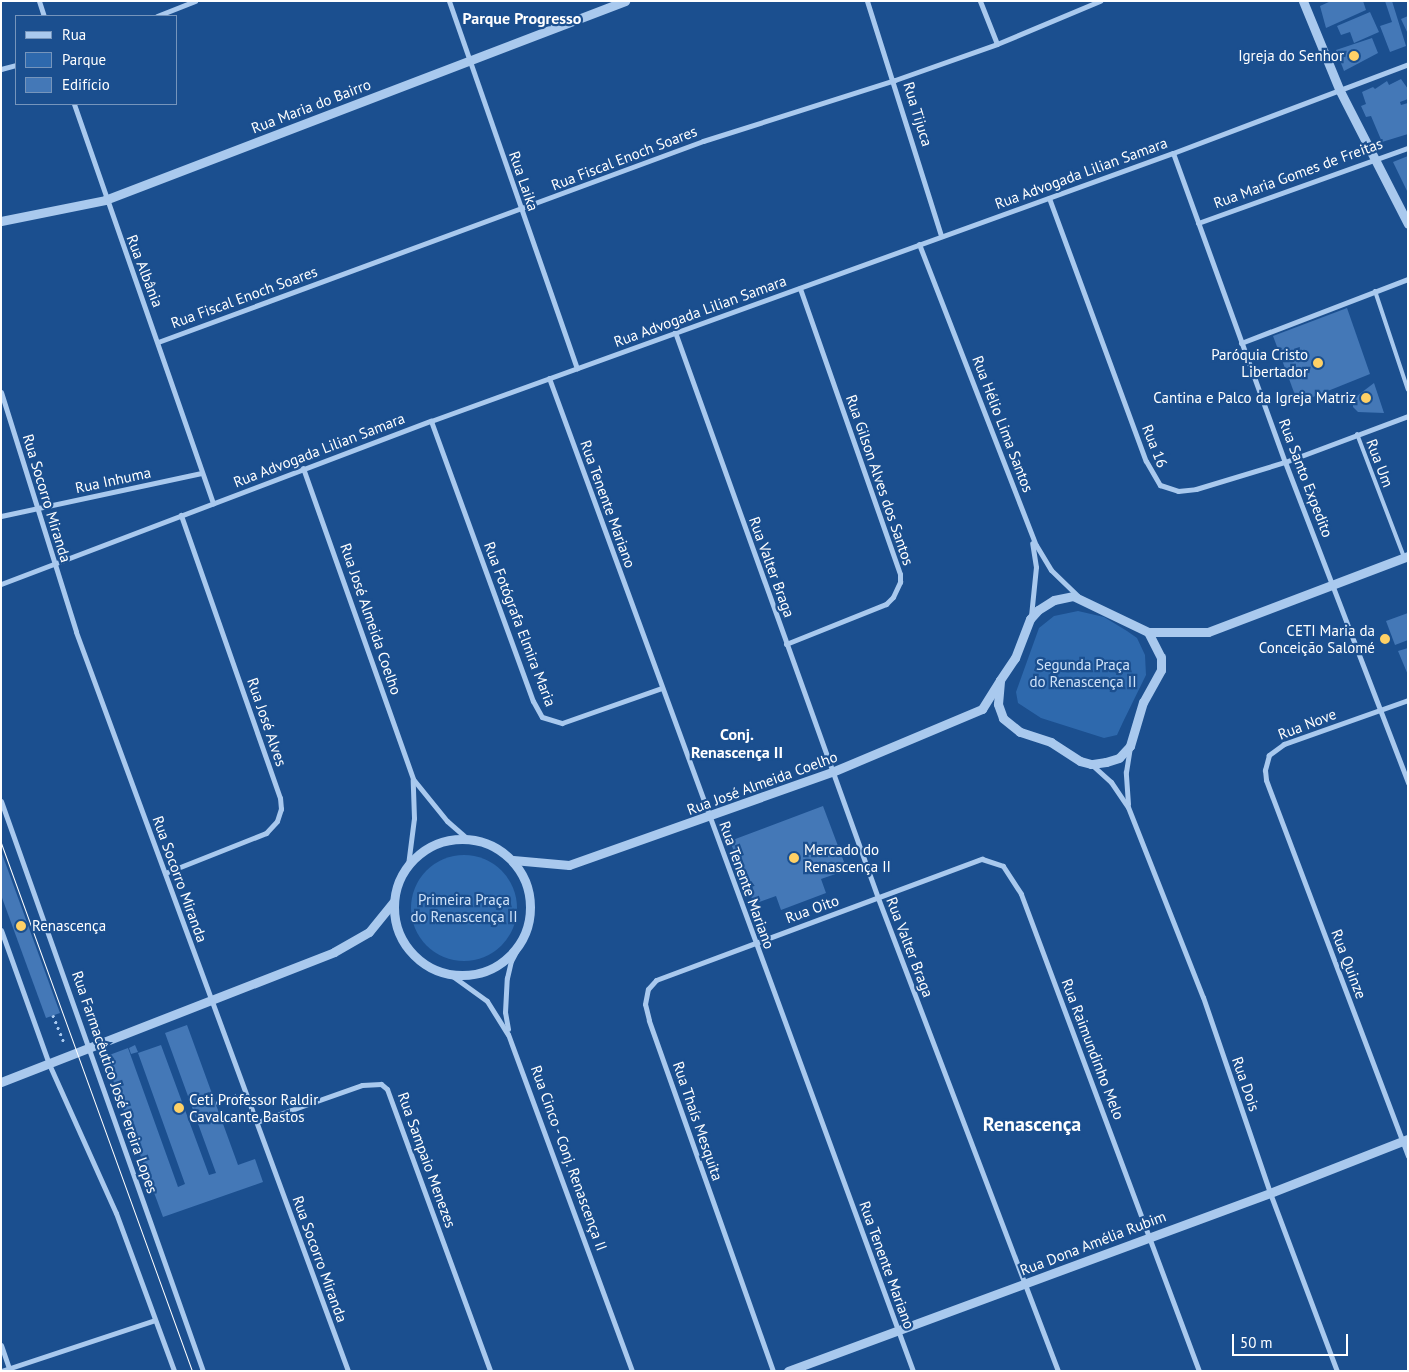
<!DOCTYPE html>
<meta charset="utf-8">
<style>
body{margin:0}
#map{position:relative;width:1409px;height:1372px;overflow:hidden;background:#1b4f8f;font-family:"PT Sans",sans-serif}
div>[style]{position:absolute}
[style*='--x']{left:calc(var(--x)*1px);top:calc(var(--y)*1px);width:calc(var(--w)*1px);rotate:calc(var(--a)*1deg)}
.green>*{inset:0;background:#2e69ad}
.round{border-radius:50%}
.building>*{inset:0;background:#4478b7}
.path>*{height:2.5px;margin-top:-1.25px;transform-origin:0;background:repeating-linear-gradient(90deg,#a9c9ee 0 2.5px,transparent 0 6.5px)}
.service>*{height:4px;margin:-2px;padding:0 2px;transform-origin:2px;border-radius:2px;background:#a9c9ee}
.minor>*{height:5px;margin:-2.5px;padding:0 2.5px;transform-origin:2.5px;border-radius:2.5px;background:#a9c9ee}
.tertiary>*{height:9px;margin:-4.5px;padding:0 4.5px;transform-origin:4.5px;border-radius:4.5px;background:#a9c9ee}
.tertiary>.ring{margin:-4.5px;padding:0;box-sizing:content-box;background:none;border:9px solid #a9c9ee;border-radius:50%}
.tram>*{height:1px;margin:-0.5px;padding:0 0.5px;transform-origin:0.5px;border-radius:0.5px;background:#fff}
.dots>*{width:14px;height:14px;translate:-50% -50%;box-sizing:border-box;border:2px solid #1b4f8f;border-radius:50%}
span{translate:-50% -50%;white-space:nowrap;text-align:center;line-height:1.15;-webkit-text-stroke:4.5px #1b4f8f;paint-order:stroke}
.poi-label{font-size:15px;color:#fff}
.right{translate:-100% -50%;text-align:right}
.left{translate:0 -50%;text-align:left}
.street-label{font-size:15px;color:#fff}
.park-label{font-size:15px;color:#cfe3fa}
.neighbourhood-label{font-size:16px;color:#fff;font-weight:700}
.district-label{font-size:20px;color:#fff;font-weight:700}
.frame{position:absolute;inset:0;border:2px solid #fff;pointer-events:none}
.legend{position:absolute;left:15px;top:15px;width:162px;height:90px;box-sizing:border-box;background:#1b4f8f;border:1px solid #7695bc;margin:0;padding:6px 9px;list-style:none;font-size:15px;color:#fff}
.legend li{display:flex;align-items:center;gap:10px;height:25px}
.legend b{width:25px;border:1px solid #7695bc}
.scale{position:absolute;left:1232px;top:1334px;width:116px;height:22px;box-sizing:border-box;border:2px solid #fff;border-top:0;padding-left:6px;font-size:15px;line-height:18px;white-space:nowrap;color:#fff;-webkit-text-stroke:4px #1b4f8f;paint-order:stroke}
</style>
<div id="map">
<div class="green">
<i style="clip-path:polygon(1078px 611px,1104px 617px,1127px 631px,1137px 638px,1145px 655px,1146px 675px,1123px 722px,1117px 735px,1104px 738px,1041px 718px,1018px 703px,1016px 692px,1039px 628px,1054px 616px)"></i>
<i class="round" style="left:411px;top:855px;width:106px;height:106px"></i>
</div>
<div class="building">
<i style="clip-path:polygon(1331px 1px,1363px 1px,1366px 10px,1326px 28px,1320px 6px)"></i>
<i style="clip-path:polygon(1385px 1px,1392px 1px,1406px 46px,1390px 52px,1380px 26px,1392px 22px)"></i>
<i style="clip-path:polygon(1370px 12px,1379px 32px,1354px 43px,1350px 32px,1341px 35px,1337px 26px)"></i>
<i style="clip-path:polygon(1408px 16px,1408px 34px,1401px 19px)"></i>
<i style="clip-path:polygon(1372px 38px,1378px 53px,1344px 71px,1336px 50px)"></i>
<i style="clip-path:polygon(1401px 79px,1408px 89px,1408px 99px,1400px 102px,1401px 105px,1408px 103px,1408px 134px,1382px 142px,1371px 116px,1366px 117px,1361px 106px,1366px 104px,1362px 92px,1373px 87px,1375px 89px,1387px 81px,1389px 85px)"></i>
<i style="clip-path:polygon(1408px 156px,1408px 193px,1393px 162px)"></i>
<i style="clip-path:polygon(1347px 308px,1370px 374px,1298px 403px,1273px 336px)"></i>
<i style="clip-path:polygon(1374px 383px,1384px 413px,1358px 412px,1353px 407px,1353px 399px)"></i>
<i style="clip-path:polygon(1408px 613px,1408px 640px,1395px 645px,1386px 621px)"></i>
<i style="clip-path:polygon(1408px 648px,1408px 675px,1398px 651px)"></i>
<i style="clip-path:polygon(823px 806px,847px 870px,821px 879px,826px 893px,781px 910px,776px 896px,754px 904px,730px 841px)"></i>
<i style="clip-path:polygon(1px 851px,60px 1013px,46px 1018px,1px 895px)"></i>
<i style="clip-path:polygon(187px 1025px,238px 1165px,255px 1159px,263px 1182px,163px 1217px,104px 1057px,128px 1048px,178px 1187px,185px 1184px,138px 1053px,161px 1045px,209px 1175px,216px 1173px,165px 1033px)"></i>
<i style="clip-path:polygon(135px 1045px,138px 1052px,131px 1054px,129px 1048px)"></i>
</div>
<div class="path">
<i style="--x:53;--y:1015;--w:32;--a:68"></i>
<i style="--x:216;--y:1103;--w:22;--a:-21"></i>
</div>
<div class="service">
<i style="--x:1375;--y:291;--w:104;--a:71.6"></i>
<i style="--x:1357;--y:434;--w:132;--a:69.1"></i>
</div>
<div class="minor">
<i style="--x:39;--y:1;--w:16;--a:72"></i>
<i style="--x:449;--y:1;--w:389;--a:70.8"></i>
<i style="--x:867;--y:1;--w:246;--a:72.5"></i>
<i style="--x:980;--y:1;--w:46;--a:68.4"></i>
<i style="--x:157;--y:16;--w:41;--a:-21.5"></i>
<i style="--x:1;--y:69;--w:16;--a:-15"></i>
<i style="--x:74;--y:104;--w:423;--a:70.8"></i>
<i style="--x:1173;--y:153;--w:329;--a:70.1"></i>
<i style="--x:1285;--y:462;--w:344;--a:69"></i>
<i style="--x:1049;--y:198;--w:280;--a:69.8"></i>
<i style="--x:1146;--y:461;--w:28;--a:60"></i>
<i style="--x:1160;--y:485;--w:19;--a:18"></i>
<i style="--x:1178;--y:491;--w:18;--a:-6"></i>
<i style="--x:1196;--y:489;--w:93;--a:-16.9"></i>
<i style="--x:1285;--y:462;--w:131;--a:-20.5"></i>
<i style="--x:1198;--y:223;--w:223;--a:-19.7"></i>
<i style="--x:919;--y:244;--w:323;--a:68.8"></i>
<i style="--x:1036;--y:545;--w:29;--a:59"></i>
<i style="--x:1051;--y:570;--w:37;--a:44"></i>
<i style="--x:675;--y:332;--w:601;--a:70.27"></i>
<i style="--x:878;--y:898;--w:506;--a:69.17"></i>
<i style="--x:158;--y:342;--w:581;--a:-20.24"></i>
<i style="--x:703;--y:141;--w:201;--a:-17.6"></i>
<i style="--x:895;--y:80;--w:108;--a:-19.4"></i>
<i style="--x:997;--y:44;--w:112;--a:-22.7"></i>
<i style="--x:1241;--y:343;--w:179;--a:-21"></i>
<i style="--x:549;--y:378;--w:1058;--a:69.87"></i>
<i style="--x:1;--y:392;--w:251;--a:72.6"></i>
<i style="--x:76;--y:632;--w:787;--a:69.79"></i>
<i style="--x:431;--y:421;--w:298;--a:70"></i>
<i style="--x:533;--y:701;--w:18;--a:61"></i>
<i style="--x:542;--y:717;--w:21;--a:17"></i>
<i style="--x:562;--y:723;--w:106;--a:-19.3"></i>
<i style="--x:303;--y:468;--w:330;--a:70.5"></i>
<i style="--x:413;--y:779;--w:54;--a:51"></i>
<i style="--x:447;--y:821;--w:28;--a:41"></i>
<i style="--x:1;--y:516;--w:205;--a:-12.1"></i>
<i style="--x:1;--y:584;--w:460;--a:-20.8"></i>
<i style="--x:431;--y:421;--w:789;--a:-19.86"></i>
<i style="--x:1173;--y:153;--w:251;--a:-20.7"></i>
<i style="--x:1031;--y:616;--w:49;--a:-84.2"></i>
<i style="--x:1036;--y:567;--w:24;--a:-99"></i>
<i style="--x:786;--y:644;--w:108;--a:-21.8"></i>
<i style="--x:886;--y:604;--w:10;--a:-45"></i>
<i style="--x:893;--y:597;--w:17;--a:-65"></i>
<i style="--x:900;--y:582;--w:8;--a:-90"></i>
<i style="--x:900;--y:574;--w:303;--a:-109.3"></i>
<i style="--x:1408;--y:700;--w:132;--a:160.5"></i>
<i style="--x:1284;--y:744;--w:19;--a:144"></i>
<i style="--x:1269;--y:755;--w:16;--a:105"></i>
<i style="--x:1265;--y:770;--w:10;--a:84"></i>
<i style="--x:1266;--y:780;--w:402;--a:69.3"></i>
<i style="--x:1091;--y:764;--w:27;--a:42"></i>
<i style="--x:1111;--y:782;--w:30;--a:56"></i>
<i style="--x:1128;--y:807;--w:204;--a:68.5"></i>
<i style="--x:1203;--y:997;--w:207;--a:71.1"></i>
<i style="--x:1270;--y:1193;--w:190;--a:69.4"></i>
<i style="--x:1;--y:801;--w:605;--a:70.49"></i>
<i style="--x:1128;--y:804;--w:32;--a:-94"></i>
<i style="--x:1126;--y:772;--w:24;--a:-81"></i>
<i style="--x:408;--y:865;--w:47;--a:-82.7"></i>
<i style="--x:414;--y:818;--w:38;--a:-92"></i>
<i style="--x:165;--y:873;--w:109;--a:-21.6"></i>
<i style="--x:266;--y:833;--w:16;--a:-47"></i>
<i style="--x:277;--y:821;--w:13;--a:-72"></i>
<i style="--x:281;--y:809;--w:11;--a:-95"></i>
<i style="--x:280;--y:798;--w:300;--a:-109.3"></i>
<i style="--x:1;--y:930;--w:142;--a:70.3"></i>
<i style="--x:49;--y:1064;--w:163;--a:65.8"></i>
<i style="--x:116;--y:1213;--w:168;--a:69.8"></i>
<i style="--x:451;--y:975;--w:44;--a:35.8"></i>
<i style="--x:487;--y:1001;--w:39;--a:58"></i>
<i style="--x:508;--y:1034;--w:359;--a:69.8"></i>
<i style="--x:508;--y:1029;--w:17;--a:-100"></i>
<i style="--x:505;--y:1012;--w:34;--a:-87"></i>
<i style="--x:507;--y:978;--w:17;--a:-77"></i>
<i style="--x:511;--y:961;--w:26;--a:-62"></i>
<i style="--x:257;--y:1122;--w:111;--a:-19.4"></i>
<i style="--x:362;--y:1085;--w:19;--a:-3"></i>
<i style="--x:381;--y:1084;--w:8;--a:40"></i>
<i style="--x:387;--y:1089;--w:300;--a:69.9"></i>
<i style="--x:1;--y:1345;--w:28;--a:71"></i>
<i style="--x:1;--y:1371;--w:162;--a:-18.3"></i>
<i style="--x:773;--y:1371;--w:372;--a:-109.5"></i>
<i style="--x:649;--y:1020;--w:16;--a:-104"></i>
<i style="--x:645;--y:1004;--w:15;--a:-79"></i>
<i style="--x:648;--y:989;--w:12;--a:-48"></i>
<i style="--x:656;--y:980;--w:348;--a:-20.4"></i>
<i style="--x:982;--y:859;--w:22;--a:18"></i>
<i style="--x:1003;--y:866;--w:33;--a:57"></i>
<i style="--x:1021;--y:894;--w:509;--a:69.54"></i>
</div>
<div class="tertiary">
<i style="--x:1303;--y:1;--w:97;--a:67.7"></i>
<i style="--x:1340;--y:91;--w:149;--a:62.9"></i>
<i style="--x:1;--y:221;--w:106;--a:-11.4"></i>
<i style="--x:105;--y:200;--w:557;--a:-20.94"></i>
<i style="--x:1073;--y:596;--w:83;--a:25.6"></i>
<i style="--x:1148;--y:632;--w:28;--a:63"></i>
<i style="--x:1161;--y:657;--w:13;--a:90"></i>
<i style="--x:1161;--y:670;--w:37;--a:119"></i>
<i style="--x:1143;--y:702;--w:46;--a:106.5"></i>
<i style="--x:1130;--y:746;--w:16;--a:133"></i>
<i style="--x:1119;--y:758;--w:14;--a:163"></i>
<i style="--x:1106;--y:762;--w:15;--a:172"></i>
<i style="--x:1091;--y:764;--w:11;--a:-165"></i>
<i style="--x:1080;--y:761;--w:35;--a:-147"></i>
<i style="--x:1051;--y:742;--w:33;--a:-162"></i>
<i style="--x:1020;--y:732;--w:22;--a:-141"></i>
<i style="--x:1003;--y:718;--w:15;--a:-110"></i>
<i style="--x:998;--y:704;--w:24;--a:-85"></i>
<i style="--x:1000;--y:680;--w:27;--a:-56"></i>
<i style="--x:1015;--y:658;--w:42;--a:-69"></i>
<i style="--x:1030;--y:619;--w:12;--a:-48"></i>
<i style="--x:1038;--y:610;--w:19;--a:-32"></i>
<i style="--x:1054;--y:600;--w:19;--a:-12"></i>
<i style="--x:1148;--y:632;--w:60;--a:0"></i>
<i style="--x:1208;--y:632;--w:214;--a:-20.8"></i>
<i class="ring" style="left:394px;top:839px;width:127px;height:127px"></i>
<i style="--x:513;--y:860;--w:56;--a:5.1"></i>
<i style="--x:569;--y:865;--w:279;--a:-19.5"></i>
<i style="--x:832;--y:772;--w:163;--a:-22.8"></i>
<i style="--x:982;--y:709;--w:34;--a:-58"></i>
<i style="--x:1;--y:1082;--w:357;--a:-21.3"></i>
<i style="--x:334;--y:952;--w:40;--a:-29.7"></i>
<i style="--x:369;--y:932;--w:38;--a:-51"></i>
<i style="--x:788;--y:1371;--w:514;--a:-20.27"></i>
<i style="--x:1270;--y:1193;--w:148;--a:-21.4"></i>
</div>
<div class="tram">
<i style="--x:1;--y:843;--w:561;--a:70.11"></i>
</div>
<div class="dots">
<i style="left:1354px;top:56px;background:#ffd166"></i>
<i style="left:1318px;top:363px;background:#ffd166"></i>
<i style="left:1366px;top:398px;background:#ffd166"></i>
<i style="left:1385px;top:639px;background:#ffd166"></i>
<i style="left:794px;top:858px;background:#ffd166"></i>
<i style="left:21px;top:926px;background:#ffd166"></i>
<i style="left:179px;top:1108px;background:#ffd166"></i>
</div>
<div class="poi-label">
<span class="right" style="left:1344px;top:56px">Igreja do Senhor</span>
<span class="right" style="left:1308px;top:363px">Paróquia Cristo<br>Libertador</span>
<span class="right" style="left:1356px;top:398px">Cantina e Palco da Igreja Matriz</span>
<span class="right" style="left:1375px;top:639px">CETI Maria da<br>Conceição Salomé</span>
<span class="left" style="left:804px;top:858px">Mercado do<br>Renascença II</span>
<span class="left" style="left:32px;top:926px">Renascença</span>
<span class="left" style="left:189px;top:1108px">Ceti Professor Raldir<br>Cavalcante Bastos</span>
</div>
<div class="street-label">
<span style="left:311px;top:106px;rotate:-21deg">Rua Maria do Bairro</span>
<span style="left:918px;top:114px;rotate:73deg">Rua Tijuca</span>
<span style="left:624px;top:158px;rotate:-21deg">Rua Fiscal Enoch Soares</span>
<span style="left:1081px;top:173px;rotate:-20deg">Rua Advogada Lilian Samara</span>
<span style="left:1298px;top:173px;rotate:-20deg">Rua Maria Gomes de Freitas</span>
<span style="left:524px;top:181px;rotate:71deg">Rua Laika</span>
<span style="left:145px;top:271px;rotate:69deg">Rua Albânia</span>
<span style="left:244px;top:297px;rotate:-20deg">Rua Fiscal Enoch Soares</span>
<span style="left:700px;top:311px;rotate:-20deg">Rua Advogada Lilian Samara</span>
<span style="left:1003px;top:424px;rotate:69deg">Rua Hélio Lima Santos</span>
<span style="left:1155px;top:446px;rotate:68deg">Rua 16</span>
<span style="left:319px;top:450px;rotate:-21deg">Rua Advogada Lilian Samara</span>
<span style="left:1380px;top:463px;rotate:69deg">Rua Um</span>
<span style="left:1306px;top:478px;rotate:69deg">Rua Santo Expedito</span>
<span style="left:113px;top:480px;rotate:-12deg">Rua Inhuma</span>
<span style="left:880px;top:480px;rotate:71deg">Rua Gilson Alves dos Santos</span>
<span style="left:47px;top:498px;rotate:73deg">Rua Socorro Miranda</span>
<span style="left:608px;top:504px;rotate:70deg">Rua Tenente Mariano</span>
<span style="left:772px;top:567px;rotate:70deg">Rua Valter Braga</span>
<span style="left:371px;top:619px;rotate:71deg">Rua José Almeida Coelho</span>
<span style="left:520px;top:624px;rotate:69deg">Rua Fotógrafa Elmira Maria</span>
<span style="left:267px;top:722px;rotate:71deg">Rua José Alves</span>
<span style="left:1307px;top:724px;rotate:-21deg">Rua Nove</span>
<span style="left:762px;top:783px;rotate:-20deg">Rua José Almeida Coelho</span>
<span style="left:180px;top:879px;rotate:70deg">Rua Socorro Miranda</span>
<span style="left:747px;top:885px;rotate:70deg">Rua Tenente Mariano</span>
<span style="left:812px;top:909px;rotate:-20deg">Rua Oito</span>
<span style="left:910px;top:947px;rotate:69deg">Rua Valter Braga</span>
<span style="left:1349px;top:964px;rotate:69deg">Rua Quinze</span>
<span style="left:1093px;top:1049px;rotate:69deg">Rua Raimundinho Melo</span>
<span style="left:115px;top:1082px;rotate:71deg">Rua Farmacêutico José Pereira Lopes</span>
<span style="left:1246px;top:1084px;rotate:71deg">Rua Dois</span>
<span style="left:698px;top:1121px;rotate:71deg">Rua Thaís Mesquita</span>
<span style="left:569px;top:1158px;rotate:70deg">Rua Cinco - Conj. Renascença II</span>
<span style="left:427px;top:1160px;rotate:70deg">Rua Sampaio Menezes</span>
<span style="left:1093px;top:1243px;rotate:-21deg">Rua Dona Amélia Rubim</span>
<span style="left:320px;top:1259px;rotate:70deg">Rua Socorro Miranda</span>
<span style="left:887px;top:1265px;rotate:70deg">Rua Tenente Mariano</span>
</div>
<div class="park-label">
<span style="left:1083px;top:673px">Segunda Praça<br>do Renascença II</span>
<span style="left:464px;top:908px">Primeira Praça<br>do Renascença II</span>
</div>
<div class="neighbourhood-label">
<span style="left:522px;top:18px">Parque Progresso</span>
<span style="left:737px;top:743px">Conj.<br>Renascença II</span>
</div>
<div class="district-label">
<span style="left:1032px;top:1124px">Renascença</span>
</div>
<div class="frame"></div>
<ul class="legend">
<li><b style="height:6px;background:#a9c9ee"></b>Rua</li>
<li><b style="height:14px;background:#2e69ad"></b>Parque</li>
<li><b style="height:14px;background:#4478b7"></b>Edifício</li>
</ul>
<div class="scale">50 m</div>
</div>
